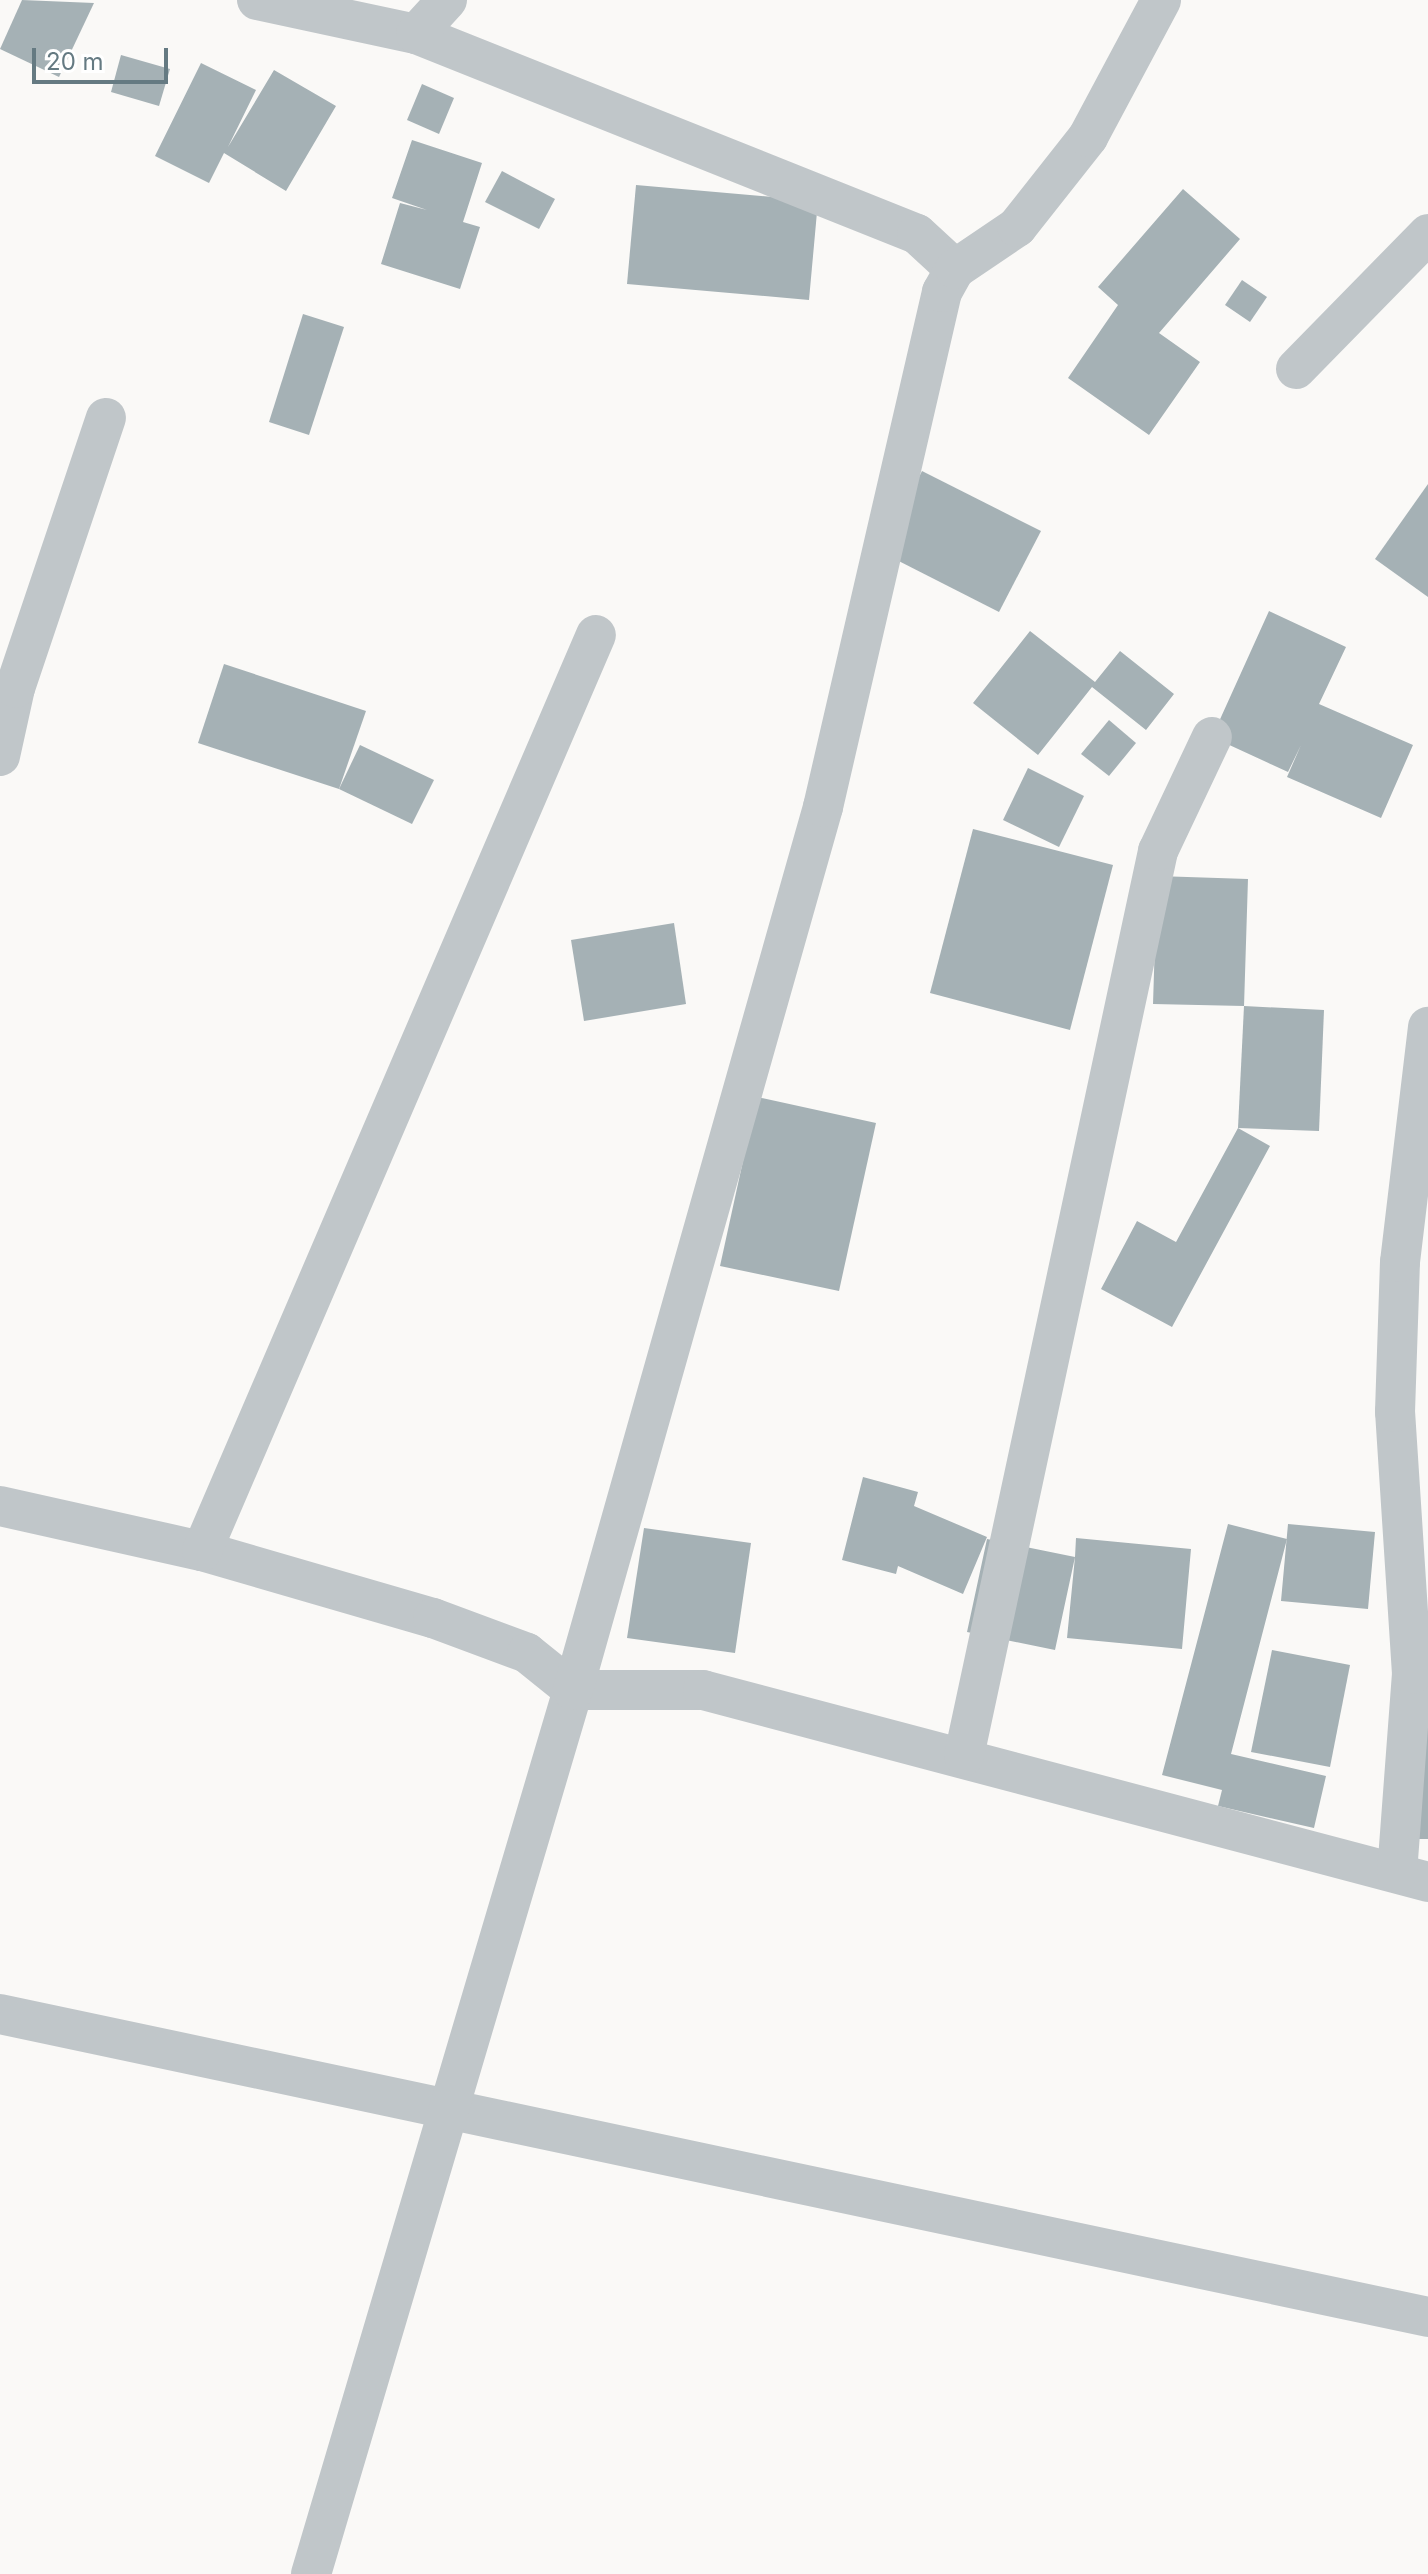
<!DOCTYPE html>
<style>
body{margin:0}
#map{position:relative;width:1428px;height:2574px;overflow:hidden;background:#faf9f7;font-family:Inter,sans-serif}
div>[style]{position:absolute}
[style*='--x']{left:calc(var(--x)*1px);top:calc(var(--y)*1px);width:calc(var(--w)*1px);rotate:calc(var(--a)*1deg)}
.building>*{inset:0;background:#a5b1b5}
.minor>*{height:40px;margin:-20px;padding:0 20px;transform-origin:20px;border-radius:20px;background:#c0c6c9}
span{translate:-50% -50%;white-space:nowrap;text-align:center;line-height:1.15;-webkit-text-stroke:8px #fff;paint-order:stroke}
.scale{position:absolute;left:32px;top:48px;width:136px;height:36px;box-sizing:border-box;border:4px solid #657a82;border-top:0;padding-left:10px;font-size:24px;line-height:28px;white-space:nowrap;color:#657a82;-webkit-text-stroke:6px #fff;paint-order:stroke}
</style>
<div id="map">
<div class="building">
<i style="clip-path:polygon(22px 0,94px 3px,59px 77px,0 49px)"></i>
<i style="clip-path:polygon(121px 55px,170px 69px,159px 106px,111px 92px)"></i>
<i style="clip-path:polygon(201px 63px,256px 90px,228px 147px,274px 70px,336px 106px,286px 191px,224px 153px,209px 183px,155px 156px)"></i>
<i style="clip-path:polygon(422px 84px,454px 98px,439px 134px,407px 120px)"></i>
<i style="clip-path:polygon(412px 140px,482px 163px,463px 222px,480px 227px,460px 289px,381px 264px,400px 203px,427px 210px,392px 198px)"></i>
<i style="clip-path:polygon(502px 171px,555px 199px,539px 229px,485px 202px)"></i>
<i style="clip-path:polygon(636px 185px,818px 201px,809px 300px,627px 284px)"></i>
<i style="clip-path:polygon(1183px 189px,1240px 239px,1159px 333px,1200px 362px,1149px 435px,1068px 378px,1118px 305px,1098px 287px)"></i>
<i style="clip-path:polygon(1242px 280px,1267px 297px,1250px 322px,1225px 305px)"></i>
<i style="clip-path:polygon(303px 314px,344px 327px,309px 435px,269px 422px)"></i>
<i style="clip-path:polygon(922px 471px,1041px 531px,999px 612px,881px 552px)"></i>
<i style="clip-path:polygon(1428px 484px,1428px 597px,1375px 559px)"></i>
<i style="clip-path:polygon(1269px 611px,1346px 647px,1319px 704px,1413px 745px,1381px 818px,1287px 777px,1301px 745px,1288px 772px,1212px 737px)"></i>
<i style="clip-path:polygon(1030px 631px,1095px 682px,1120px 651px,1174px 694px,1146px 730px,1092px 687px,1038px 755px,973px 703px)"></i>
<i style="clip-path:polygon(224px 664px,366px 711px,339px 789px,198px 743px)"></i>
<i style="clip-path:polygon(1109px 720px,1136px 743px,1109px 776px,1081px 754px)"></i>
<i style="clip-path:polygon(360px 745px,434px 780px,412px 824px,339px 789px)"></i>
<i style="clip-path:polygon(1028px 768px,1084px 796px,1059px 847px,1003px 820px)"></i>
<i style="clip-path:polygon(973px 829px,1113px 865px,1070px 1030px,930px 993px)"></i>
<i style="clip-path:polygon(1157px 876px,1248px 879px,1244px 1006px,1153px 1004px)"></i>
<i style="clip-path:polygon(674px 923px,686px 1004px,584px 1021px,571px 940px)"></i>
<i style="clip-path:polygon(1244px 1006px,1324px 1010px,1319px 1131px,1238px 1128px)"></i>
<i style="clip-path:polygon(757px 1097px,876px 1123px,839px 1291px,720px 1266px)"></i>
<i style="clip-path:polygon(1238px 1128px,1270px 1146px,1172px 1327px,1101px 1289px,1137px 1221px,1176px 1242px)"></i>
<i style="clip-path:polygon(863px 1477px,918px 1492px,914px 1506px,987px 1537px,963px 1594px,898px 1566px,896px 1574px,842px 1560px)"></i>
<i style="clip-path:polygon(1228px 1524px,1287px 1539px,1231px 1754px,1326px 1776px,1314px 1828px,1218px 1806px,1222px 1790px,1162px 1775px)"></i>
<i style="clip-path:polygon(1288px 1524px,1375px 1532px,1368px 1609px,1281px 1601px)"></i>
<i style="clip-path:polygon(644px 1528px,751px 1543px,735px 1653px,627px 1638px)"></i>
<i style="clip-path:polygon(1076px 1538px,1191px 1549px,1182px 1649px,1067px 1638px,1075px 1557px,1055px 1650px,967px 1632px,987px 1539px,1075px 1557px)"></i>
<i style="clip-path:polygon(1272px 1650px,1350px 1665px,1330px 1767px,1251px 1752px)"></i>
<i style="clip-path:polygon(1428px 1714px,1428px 1839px,1409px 1839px)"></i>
</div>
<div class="minor">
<i style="--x:257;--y:0;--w:163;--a:12.1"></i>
<i style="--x:416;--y:34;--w:539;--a:21.76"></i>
<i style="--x:917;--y:234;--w:52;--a:42.6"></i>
<i style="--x:416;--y:34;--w:46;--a:-47.6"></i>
<i style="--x:1296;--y:369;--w:189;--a:-45.6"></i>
<i style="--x:0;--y:756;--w:70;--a:-77.6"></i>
<i style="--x:15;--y:688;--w:285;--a:-71.4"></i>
<i style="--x:0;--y:1506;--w:207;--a:12.6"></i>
<i style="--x:202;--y:1551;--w:241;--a:16.2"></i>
<i style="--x:433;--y:1618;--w:100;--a:20.4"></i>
<i style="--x:527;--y:1653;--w:59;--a:38.8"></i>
<i style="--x:573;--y:1690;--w:130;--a:0"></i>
<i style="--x:703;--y:1690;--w:750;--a:14.83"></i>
<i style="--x:202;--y:1551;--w:997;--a:-66.73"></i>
<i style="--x:964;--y:1756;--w:926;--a:-77.9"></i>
<i style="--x:1158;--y:851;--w:126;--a:-64.7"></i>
<i style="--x:1397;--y:1873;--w:200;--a:-85.7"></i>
<i style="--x:1412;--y:1674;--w:263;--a:-93.7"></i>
<i style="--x:1395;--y:1412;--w:150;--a:-88.1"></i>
<i style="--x:1400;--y:1262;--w:237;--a:-83.2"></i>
<i style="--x:0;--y:2014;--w:1460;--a:11.98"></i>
<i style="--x:311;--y:2574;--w:922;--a:-73.49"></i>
<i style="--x:573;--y:1690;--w:918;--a:-74.19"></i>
<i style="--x:823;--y:807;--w:529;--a:-76.99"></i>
<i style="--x:942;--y:292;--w:26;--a:-61"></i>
<i style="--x:955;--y:269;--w:75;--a:-34.1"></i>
<i style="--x:1017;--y:227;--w:115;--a:-51.7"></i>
<i style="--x:1088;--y:137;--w:155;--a:-61.9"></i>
</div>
<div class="scale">20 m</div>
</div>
